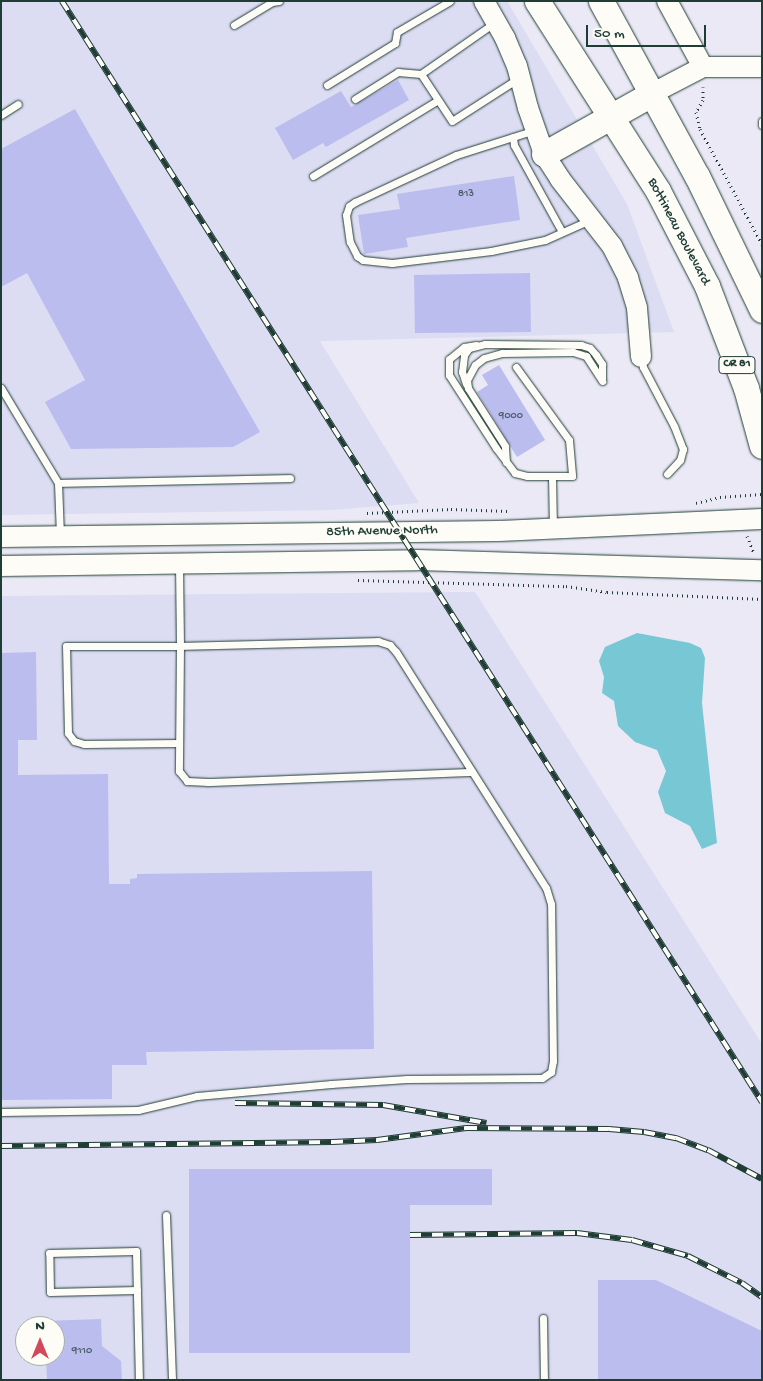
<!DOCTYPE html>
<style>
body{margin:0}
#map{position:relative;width:763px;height:1381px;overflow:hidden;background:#eae9f5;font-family:"Gochi Hand",sans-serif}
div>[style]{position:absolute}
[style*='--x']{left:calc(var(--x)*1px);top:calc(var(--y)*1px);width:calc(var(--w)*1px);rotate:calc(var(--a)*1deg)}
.built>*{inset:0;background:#dcdcf3}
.water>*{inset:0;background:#78c7d4}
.building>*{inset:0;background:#bcbdef}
.path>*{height:3px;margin-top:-1.5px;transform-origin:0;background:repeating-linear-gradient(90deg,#1f3d34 0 1px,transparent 0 5px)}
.roads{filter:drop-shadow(0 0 1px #1f3d34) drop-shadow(0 0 1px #1f3d34)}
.lane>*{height:7px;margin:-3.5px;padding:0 3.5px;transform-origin:3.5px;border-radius:3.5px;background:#fdfcf7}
.secondary>*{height:20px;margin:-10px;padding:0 10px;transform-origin:10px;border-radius:10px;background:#fdfcf7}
.highway>*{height:25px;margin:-12.5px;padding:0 12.5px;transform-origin:12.5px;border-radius:12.5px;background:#fdfcf7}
.rail>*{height:5.5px;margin-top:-2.75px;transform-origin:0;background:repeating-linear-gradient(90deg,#fdfcf7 0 11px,#1f3d34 0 22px);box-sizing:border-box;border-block:1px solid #1f3d34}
span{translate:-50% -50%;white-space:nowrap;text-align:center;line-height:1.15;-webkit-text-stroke:4px #fdfcf7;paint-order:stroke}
.number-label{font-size:11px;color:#465d63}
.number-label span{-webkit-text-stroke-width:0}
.shield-label span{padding:1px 4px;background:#fdfcf7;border:1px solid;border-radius:4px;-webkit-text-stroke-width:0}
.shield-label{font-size:12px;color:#1f3d34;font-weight:700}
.street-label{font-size:14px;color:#1f3d34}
.frame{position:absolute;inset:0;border:2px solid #1f3d34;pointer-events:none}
.north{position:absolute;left:15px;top:1316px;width:50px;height:50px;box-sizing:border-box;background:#fdfcf7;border:1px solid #a4b0a9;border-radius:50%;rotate:0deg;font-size:14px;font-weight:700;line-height:20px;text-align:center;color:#1f3d34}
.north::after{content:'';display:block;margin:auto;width:18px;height:22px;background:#d1495b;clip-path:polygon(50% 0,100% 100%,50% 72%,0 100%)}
.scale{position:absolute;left:586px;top:25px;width:120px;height:22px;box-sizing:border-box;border:2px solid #1f3d34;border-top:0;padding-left:6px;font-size:15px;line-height:18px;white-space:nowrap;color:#1f3d34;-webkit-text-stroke:4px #fdfcf7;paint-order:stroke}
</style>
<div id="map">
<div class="built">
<i style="clip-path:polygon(1px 1px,507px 1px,627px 204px,674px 332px,320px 341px,419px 503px,331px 510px,1px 515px)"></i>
<i style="clip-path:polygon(evenodd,475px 592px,762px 1044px,762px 1380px,1px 1380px,1px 596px,475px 592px,25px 1326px,55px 1326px,55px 1356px,25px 1356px,25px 1326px)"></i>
</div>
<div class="water">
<i style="clip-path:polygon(637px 633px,690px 643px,701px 648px,705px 658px,702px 703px,717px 843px,702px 849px,690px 826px,665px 813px,658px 792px,666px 771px,657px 750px,635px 742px,618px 726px,614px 701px,602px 693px,604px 677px,599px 661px,605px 647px)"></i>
</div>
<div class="building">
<i style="clip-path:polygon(398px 80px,409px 100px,326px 147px,323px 143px,293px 160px,275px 128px,341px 91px,351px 107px)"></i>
<i style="clip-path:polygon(75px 109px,260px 432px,233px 447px,71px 449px,45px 402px,85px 380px,27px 273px,1px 287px,1px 149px)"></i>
<i style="clip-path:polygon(514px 176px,520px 220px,406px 238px,408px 247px,364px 254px,358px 215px,400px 209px,397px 194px)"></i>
<i style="clip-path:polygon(530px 273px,531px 332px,415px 333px,414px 275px)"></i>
<i style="clip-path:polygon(499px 365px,545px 440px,517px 457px,477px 392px,488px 385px,482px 375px)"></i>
<i style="clip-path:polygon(36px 652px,37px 740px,18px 740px,18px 775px,108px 774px,109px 884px,130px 884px,130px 879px,137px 878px,137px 874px,372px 871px,374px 1049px,146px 1052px,147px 1065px,112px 1065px,112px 1099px,1px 1100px,1px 653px)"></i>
<i style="clip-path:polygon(189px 1169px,492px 1169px,492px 1205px,410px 1205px,410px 1353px,189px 1353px)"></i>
<i style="clip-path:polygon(598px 1280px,656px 1280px,762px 1331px,762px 1380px,598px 1380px)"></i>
<i style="clip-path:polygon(101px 1319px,102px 1346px,121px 1361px,122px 1380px,47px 1380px,46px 1356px,55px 1356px,55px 1326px,45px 1326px,45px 1321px)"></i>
</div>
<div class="path">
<i style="--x:703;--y:87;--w:13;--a:90"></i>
<i style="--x:703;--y:100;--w:14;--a:120"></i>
<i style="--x:696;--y:112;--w:17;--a:77"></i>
<i style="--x:700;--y:129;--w:131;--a:61.7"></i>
<i style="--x:696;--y:503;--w:25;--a:-14"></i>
<i style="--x:720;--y:497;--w:42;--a:-4.1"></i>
<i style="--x:367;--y:513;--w:84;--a:-2.7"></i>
<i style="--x:451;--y:509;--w:57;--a:2"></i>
<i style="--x:747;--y:536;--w:18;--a:68"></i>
<i style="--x:358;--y:580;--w:208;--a:1.7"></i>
<i style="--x:566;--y:586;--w:41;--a:8.3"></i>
<i style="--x:607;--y:592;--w:155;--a:2.6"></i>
</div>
<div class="roads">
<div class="lane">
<i style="--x:494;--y:23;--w:89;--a:145.1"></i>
<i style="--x:421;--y:74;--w:56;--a:56.6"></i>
<i style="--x:452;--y:121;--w:80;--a:-32.7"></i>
<i style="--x:234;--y:25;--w:44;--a:-31.2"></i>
<i style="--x:272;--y:2;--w:7;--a:-8"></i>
<i style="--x:327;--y:85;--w:80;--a:-31.7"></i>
<i style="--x:395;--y:43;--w:11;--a:-80"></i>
<i style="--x:397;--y:32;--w:61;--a:-30.3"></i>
<i style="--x:355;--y:99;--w:51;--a:-32.1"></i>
<i style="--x:398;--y:72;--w:23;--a:5"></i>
<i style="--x:1;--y:115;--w:20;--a:-33"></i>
<i style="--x:762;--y:121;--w:4;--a:90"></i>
<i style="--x:535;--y:130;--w:83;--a:162.4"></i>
<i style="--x:456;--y:155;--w:111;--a:155"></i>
<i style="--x:355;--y:202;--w:7;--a:146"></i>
<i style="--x:349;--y:206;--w:9;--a:108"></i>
<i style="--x:346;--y:215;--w:27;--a:82"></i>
<i style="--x:350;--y:242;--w:16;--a:63"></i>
<i style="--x:357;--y:256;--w:7;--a:34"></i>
<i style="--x:363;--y:260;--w:29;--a:6"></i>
<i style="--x:392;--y:263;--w:100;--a:-6.9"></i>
<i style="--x:491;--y:251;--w:55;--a:-11.5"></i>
<i style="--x:545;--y:240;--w:49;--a:-24"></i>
<i style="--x:513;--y:137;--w:8;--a:83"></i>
<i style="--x:514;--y:145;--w:99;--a:61.1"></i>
<i style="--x:313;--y:176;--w:146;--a:-31.3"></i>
<i style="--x:476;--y:345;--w:12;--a:171"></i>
<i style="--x:464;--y:347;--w:19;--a:141"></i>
<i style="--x:449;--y:359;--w:16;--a:90"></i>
<i style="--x:449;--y:375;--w:87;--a:57.2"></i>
<i style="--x:496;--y:448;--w:31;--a:53"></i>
<i style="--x:515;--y:473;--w:12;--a:14"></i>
<i style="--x:527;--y:476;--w:25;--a:0"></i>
<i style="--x:641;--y:357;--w:10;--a:79"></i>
<i style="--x:643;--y:367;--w:67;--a:62.3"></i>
<i style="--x:674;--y:426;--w:25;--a:69"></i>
<i style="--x:683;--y:449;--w:11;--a:105"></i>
<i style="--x:680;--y:460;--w:19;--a:133"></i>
<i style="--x:516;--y:367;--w:90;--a:54"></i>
<i style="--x:569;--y:440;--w:36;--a:85"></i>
<i style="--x:572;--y:476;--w:20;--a:180"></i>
<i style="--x:552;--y:476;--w:51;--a:88.9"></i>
<i style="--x:466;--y:384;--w:13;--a:-108"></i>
<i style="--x:462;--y:372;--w:17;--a:-83"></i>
<i style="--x:464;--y:355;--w:9;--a:-54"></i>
<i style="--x:469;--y:348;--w:16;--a:-14"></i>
<i style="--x:485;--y:344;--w:96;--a:0.6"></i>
<i style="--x:581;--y:345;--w:9;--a:18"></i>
<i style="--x:590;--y:348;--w:9;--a:49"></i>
<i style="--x:596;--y:355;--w:11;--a:56"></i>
<i style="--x:602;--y:364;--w:16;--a:90"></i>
<i style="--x:1;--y:388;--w:111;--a:59"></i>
<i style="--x:58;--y:483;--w:53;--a:87.8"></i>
<i style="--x:506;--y:462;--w:16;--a:-94"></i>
<i style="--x:505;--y:446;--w:69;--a:-122.5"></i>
<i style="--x:468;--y:388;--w:8;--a:-97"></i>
<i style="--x:467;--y:380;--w:17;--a:-62"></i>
<i style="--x:475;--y:365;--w:11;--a:-38"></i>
<i style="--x:484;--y:358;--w:19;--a:-16"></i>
<i style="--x:502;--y:353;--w:71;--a:-0.8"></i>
<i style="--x:573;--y:352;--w:14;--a:17"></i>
<i style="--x:586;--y:356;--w:30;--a:57"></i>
<i style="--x:58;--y:483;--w:232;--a:-1.2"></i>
<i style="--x:179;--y:743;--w:95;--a:179.4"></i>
<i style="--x:84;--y:744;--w:10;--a:-163"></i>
<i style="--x:74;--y:741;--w:10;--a:-127"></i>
<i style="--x:68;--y:733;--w:87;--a:-91.3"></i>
<i style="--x:66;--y:646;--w:114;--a:0"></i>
<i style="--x:180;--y:646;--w:125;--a:90.5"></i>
<i style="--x:179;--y:771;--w:13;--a:51"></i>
<i style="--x:187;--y:781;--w:21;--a:3"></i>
<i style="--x:208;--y:782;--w:264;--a:-2.2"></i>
<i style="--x:1;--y:1112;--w:137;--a:-0.8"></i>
<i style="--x:138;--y:1110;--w:61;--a:-13.3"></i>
<i style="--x:197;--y:1096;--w:135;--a:-5.1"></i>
<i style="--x:331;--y:1084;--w:76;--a:-3.8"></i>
<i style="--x:407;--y:1079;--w:135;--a:-0.4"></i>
<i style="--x:542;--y:1078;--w:11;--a:-34"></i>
<i style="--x:551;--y:1072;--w:11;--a:-80"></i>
<i style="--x:553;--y:1061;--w:157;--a:-90.7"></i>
<i style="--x:551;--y:904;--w:17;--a:-107"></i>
<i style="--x:546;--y:888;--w:280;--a:-122.4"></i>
<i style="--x:396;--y:652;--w:9;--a:-131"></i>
<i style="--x:390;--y:645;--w:13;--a:-162"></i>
<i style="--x:378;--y:641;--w:198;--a:178.6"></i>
<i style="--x:180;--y:646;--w:80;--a:-90.7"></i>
<i style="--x:166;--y:1215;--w:165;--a:87.9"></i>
<i style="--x:137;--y:1290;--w:87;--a:178.7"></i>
<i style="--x:50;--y:1292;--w:39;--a:-91"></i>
<i style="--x:49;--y:1253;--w:87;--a:-1.3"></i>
<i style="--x:136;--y:1251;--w:129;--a:88.7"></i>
<i style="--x:543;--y:1318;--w:62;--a:89.1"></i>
</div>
<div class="secondary">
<i style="--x:484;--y:1;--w:43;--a:60.4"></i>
<i style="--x:505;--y:38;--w:30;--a:67"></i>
<i style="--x:517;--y:66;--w:43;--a:75.3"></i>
<i style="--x:528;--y:108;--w:49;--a:70.8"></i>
<i style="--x:544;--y:154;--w:30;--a:57"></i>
<i style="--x:560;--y:179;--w:85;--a:52.2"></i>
<i style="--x:612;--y:246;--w:36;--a:63"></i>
<i style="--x:628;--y:278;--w:31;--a:73"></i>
<i style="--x:637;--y:308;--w:49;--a:85.3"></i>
<i style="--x:667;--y:1;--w:75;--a:61.4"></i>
<i style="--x:653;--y:93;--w:56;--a:-27.5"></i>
<i style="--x:703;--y:67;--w:59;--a:0"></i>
<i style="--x:1;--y:537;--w:497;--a:-0.7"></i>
<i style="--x:498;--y:531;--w:264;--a:-2.6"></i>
<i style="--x:1;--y:566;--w:416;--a:-0.8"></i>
<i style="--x:417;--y:560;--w:345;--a:1.7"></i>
</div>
<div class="highway">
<i style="--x:537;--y:1;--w:225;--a:57.5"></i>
<i style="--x:658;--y:191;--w:107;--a:62.7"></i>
<i style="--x:707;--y:286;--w:109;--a:69.1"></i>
<i style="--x:746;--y:388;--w:60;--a:74.6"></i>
<i style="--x:601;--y:1;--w:200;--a:61.3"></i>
<i style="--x:697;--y:176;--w:149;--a:64.1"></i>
<i style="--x:544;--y:154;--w:125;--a:-29.2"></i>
</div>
</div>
<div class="rail">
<i style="--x:62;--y:1;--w:1305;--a:57.55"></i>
<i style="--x:235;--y:1103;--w:148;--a:0.8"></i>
<i style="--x:383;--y:1105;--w:105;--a:9.9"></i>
<i style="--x:1;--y:1146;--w:331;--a:-0.7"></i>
<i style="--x:332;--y:1142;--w:45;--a:-2.5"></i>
<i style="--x:377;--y:1140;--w:90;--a:-7.7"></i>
<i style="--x:466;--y:1128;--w:143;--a:0.4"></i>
<i style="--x:609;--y:1129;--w:35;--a:5"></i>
<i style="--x:644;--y:1132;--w:33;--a:11"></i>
<i style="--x:676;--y:1138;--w:34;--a:21"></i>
<i style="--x:708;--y:1150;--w:61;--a:28.2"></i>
<i style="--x:410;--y:1235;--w:167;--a:-0.7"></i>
<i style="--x:577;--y:1233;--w:55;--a:7.3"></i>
<i style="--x:632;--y:1240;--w:58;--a:15.9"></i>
<i style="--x:688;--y:1256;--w:60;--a:26.6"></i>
<i style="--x:742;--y:1283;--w:24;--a:35"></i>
</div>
<div class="number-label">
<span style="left:466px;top:194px">813</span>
<span style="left:511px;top:416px">9000</span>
<span style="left:82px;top:1351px">9110</span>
</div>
<div class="shield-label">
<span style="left:737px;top:365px">CR 81</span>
</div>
<div class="street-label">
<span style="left:678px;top:232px;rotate:62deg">Bottineau Boulevard</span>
<span style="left:382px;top:532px;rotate:-1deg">85th Avenue North</span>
</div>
<div class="frame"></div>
<div class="north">N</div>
<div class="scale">50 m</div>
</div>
